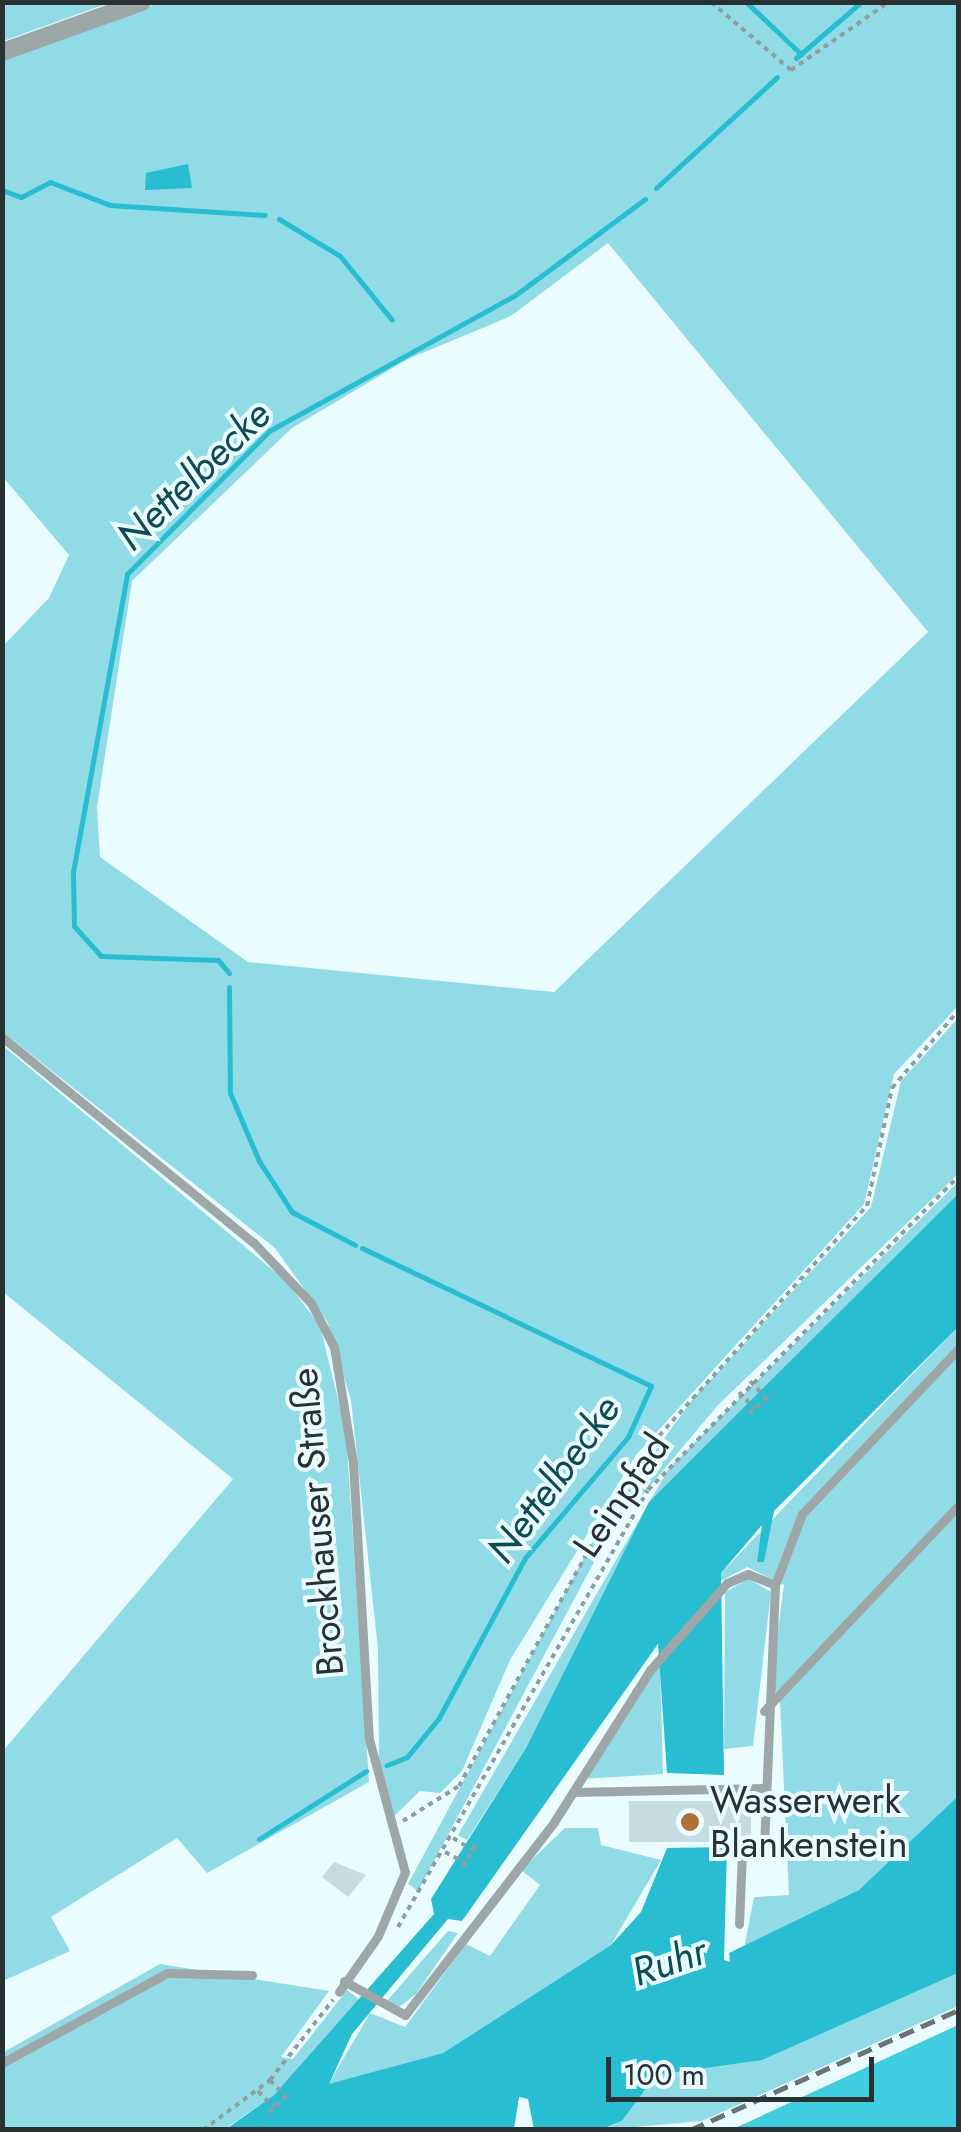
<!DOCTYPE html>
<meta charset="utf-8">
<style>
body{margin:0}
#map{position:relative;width:961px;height:2132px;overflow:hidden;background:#ebfcfe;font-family:Jost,sans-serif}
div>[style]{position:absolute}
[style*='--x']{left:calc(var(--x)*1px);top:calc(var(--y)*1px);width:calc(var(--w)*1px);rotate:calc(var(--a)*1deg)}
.green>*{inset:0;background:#91dbe7}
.forest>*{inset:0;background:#40cde0}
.water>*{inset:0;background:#28bdd0}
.stream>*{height:5px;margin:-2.5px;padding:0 2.5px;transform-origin:2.5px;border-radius:2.5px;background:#28bdd0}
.building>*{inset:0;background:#c7dcdf}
.path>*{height:4px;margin-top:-2px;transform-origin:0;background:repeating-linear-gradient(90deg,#919ea0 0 5px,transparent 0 10px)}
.service>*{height:9px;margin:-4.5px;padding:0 4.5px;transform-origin:4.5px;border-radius:4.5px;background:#9ea7a8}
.minor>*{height:18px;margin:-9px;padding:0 9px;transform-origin:9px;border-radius:9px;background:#9ea7a8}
.rail>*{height:5px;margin-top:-2.5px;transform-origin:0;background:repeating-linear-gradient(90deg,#697476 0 15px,transparent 0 23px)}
.dots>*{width:28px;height:28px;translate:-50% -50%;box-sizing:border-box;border:5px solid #ebfcfe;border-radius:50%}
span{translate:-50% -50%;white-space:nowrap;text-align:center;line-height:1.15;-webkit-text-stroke:8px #ebfcfe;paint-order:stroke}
.street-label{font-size:38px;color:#293133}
.poi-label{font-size:38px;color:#293133}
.left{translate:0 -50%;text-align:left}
.water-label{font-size:40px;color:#0e4b53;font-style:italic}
.frame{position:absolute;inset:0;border:5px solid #293133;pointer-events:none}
.scale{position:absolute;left:606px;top:2057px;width:268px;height:45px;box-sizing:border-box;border:5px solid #293133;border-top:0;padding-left:12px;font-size:30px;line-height:35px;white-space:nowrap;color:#293133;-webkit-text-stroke:8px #ebfcfe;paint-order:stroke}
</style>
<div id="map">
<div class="green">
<i style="clip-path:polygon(3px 2px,109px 2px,109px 3px,3px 41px)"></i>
<i style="clip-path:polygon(evenodd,159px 3px,958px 3px,958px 1006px,894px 1074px,864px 1204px,636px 1455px,510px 1660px,462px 1771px,440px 1793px,420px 1791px,393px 1817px,379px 1762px,378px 1649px,351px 1400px,327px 1321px,275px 1248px,3px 1032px,3px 646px,49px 598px,69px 555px,3px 477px,2px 57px,159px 3px,608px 243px,928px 632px,554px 992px,248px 962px,100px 857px,97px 807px,132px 581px,292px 428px,408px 359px,511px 316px,608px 243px)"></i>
<i style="clip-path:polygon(958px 1018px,958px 1174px,718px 1405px,608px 1536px,418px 1891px,408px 1884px,601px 1526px,692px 1400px,871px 1207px,901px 1081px)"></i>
<i style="clip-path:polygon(2px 1045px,286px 1281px,320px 1326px,346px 1432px,369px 1782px,207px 1873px,177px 1838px,51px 1917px,70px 1951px,3px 1981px,3px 1751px,233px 1479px,3px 1292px)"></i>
<i style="clip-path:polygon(958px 1182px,958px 1194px,650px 1502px,526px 1748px,467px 1840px,458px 1835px,669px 1468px)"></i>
<i style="clip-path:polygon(958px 1327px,958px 1796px,859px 1890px,744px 1949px,754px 1897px,789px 1895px,780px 1701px,771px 1683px,784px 1585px,747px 1567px,721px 1581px,721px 1573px)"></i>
<i style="clip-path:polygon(749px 1579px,771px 1592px,753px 1746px,724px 1749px,725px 1592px)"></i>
<i style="clip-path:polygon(660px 1667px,663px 1774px,583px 1779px,654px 1669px)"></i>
<i style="clip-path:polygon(565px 1828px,598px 1828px,601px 1845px,661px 1860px,611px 1945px,443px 2053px,328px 2085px,370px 2013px,405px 2027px,466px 1944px,490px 1956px,540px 1885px,521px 1870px)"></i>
<i style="clip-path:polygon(448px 1931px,458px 1933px,416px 1994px,398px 2008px,385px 2003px)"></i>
<i style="clip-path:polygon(160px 1964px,329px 1991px,281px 2057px,293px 2059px,347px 1990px,361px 2001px,274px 2095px,225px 2129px,3px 2129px,2px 2053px)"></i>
<i style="clip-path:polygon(958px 1973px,958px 2006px,702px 2121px,602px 2130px,622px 2121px,656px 2075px,762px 2059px)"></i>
</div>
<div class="forest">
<i style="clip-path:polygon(958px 2025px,958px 2129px,733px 2129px)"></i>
</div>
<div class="water">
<i style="clip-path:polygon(188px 164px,192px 188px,145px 190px,146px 173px)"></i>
<i style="clip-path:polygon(958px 1194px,958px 1327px,774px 1511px,764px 1562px,757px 1562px,762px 1525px,721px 1573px,724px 1775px,667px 1773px,658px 1644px,462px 1921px,448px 1919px,352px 2034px,329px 2084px,443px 2053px,611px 1945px,641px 1912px,667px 1848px,727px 1847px,724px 1960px,730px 1962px,729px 1953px,859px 1890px,958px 1796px,958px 1973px,762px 2060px,656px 2075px,622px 2121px,602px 2129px,534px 2129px,528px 2099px,519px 2097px,514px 2129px,225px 2130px,274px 2095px,434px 1914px,431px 1899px,526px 1748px,649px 1502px)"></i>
</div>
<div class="stream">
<i style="--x:746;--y:2;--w:76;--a:43.4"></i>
<i style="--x:796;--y:58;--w:86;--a:-40.7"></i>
<i style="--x:656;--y:188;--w:164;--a:-42.5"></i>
<i style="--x:2;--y:190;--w:20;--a:20"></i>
<i style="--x:21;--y:197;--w:33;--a:-27"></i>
<i style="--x:50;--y:182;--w:64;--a:21"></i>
<i style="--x:110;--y:205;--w:155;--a:3.7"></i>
<i style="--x:279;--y:219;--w:71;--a:31.2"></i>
<i style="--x:340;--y:256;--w:82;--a:50.9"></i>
<i style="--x:229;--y:973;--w:17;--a:-130"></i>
<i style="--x:218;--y:960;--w:117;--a:-178"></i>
<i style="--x:101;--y:956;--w:40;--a:-132"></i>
<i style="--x:74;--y:926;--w:54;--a:-91.1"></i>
<i style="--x:73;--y:872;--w:303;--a:-79.7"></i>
<i style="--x:127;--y:574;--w:202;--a:-45.2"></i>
<i style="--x:269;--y:431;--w:280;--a:-28.9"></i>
<i style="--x:514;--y:296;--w:163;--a:-36.5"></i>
<i style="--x:229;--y:987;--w:106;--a:89.5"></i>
<i style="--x:230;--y:1093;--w:74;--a:66.9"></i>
<i style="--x:259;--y:1161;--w:61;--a:57.1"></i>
<i style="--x:292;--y:1212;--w:71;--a:27.6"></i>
<i style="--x:362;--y:1248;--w:320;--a:25.5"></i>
<i style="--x:651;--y:1386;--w:56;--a:114.3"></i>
<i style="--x:628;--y:1437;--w:159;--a:130.4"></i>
<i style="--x:525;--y:1558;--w:182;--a:118.3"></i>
<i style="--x:439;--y:1718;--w:50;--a:129.4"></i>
<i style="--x:407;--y:1757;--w:22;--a:158"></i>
<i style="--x:259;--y:1839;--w:127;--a:-32.4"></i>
</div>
<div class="building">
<i style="clip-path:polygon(629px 1801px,751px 1801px,751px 1842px,629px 1842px)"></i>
<i style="clip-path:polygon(334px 1862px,366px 1875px,348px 1897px,322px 1877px)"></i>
</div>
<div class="path">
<i style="--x:711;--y:2;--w:105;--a:40.4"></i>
<i style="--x:791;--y:70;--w:119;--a:-34.8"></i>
<i style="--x:750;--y:1381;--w:23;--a:47"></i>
<i style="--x:739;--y:1392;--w:23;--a:47"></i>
<i style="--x:749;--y:1414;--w:31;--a:-42"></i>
<i style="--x:403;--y:1821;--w:66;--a:-32"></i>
<i style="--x:459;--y:1786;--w:374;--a:-61.2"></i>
<i style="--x:639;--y:1458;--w:340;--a:-47.9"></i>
<i style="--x:867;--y:1206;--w:121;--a:-78"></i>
<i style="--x:892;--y:1088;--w:101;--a:-49.4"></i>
<i style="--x:453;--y:1838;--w:23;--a:31"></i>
<i style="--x:445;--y:1852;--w:24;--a:28"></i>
<i style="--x:463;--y:1867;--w:28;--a:-60"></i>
<i style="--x:398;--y:1927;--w:503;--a:-60.23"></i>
<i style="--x:648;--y:1490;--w:441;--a:-45.3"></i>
<i style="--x:270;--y:2080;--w:22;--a:47"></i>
<i style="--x:258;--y:2091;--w:23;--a:45"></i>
<i style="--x:269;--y:2113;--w:31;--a:-45"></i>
<i style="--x:203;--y:2130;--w:84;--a:-36.7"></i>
<i style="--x:270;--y:2080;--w:102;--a:-51.8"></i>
</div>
<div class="service">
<i style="--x:2;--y:1037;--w:325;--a:39.3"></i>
<i style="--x:254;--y:1243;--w:83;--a:46.5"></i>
<i style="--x:311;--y:1303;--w:50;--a:62.4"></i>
<i style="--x:334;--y:1347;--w:118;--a:80.7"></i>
<i style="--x:353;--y:1463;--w:276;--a:86.7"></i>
<i style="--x:369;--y:1739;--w:138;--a:74.9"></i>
<i style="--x:405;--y:1872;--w:69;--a:112.9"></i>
<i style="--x:378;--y:1936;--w:68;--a:124.9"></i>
<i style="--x:775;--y:1585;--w:76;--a:-69.2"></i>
<i style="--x:802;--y:1514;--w:227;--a:-46.6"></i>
<i style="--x:764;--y:1711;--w:282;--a:-46.6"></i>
<i style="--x:574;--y:1792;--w:189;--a:-1.2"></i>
<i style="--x:344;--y:1981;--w:70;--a:29.1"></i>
<i style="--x:405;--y:2015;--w:244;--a:-52.3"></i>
<i style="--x:554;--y:1822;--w:180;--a:-57.7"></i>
<i style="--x:650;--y:1670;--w:116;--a:-48.5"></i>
<i style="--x:727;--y:1583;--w:23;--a:-23"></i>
<i style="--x:748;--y:1574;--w:29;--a:22"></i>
<i style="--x:775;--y:1585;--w:267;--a:92.4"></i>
<i style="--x:764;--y:1852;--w:22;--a:177"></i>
<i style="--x:742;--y:1853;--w:71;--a:92.4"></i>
<i style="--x:2;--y:2063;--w:188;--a:-28.6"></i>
<i style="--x:167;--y:1973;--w:85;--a:1.3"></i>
</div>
<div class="minor">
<i style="--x:2;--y:52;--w:149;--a:-19.7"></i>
</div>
<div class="rail">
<i style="--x:690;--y:2130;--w:294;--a:-24.1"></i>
</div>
<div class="dots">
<i style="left:690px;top:1822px;background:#af6f38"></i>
</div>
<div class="street-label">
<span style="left:621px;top:1495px;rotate:-56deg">Leinpfad</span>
<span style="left:317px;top:1522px;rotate:-95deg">Brockhauser Straße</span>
</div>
<div class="poi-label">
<span class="left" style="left:710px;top:1822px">Wasserwerk<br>Blankenstein</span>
</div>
<div class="water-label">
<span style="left:193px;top:475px;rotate:-44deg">Nettelbecke</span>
<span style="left:553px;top:1479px;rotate:-54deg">Nettelbecke</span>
<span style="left:669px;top:1961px;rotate:-19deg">Ruhr</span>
</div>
<div class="frame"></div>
<div class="scale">100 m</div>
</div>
